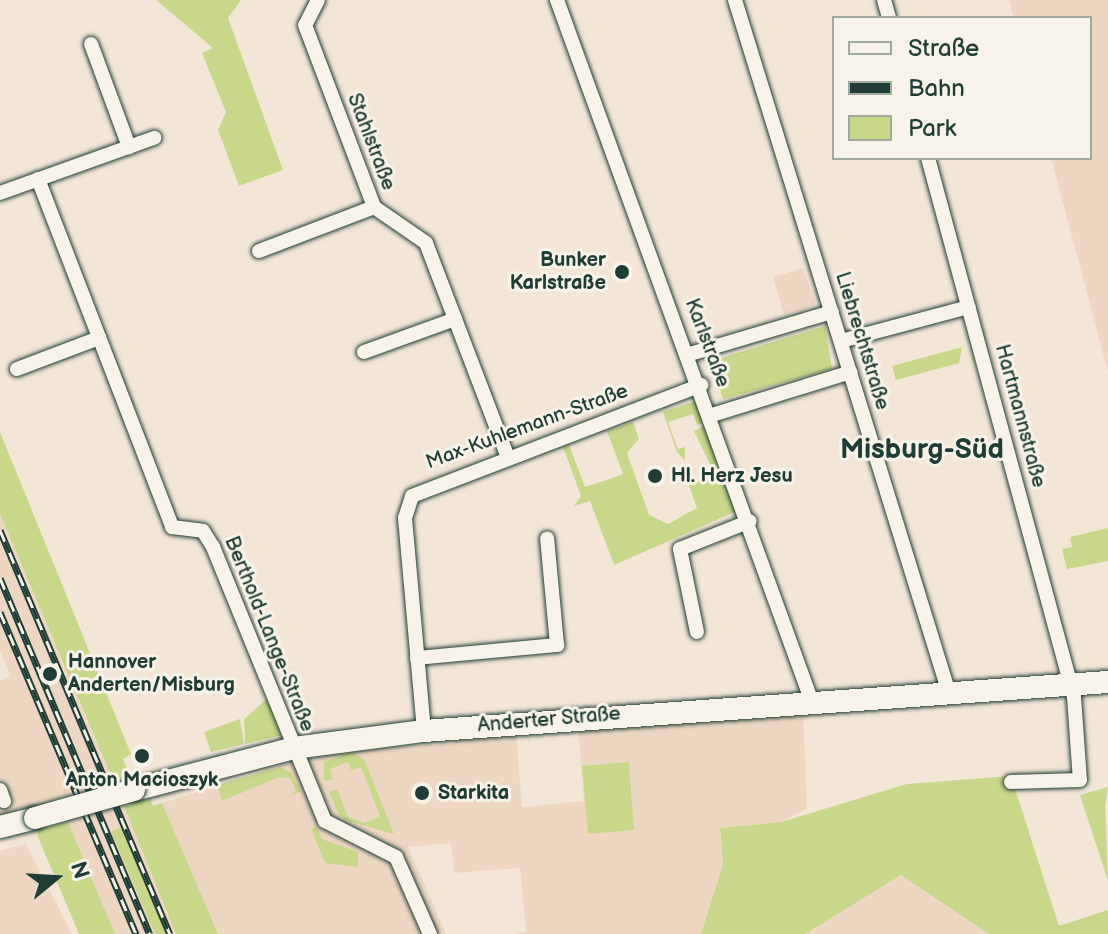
<!DOCTYPE html>
<meta charset="utf-8">
<style>
body{margin:0}
#map{position:relative;width:1108px;height:934px;overflow:hidden;background:#f3e6d7;font-family:"Balsamiq Sans",sans-serif}
div>[style]{position:absolute}
[style*='--x']{left:calc(var(--x)*1px);top:calc(var(--y)*1px);width:calc(var(--w)*1px);rotate:calc(var(--a)*1deg)}
.built>*{inset:0;background:#eed7c2}
.green>*{inset:0;background:#c9d78b}
.roads{filter:drop-shadow(0 0 2px #1f3d34) drop-shadow(0 0 2px #1f3d34)}
.minor>*{height:14px;margin:-7px;padding:0 7px;transform-origin:7px;border-radius:7px;background:#f7f3e8}
.secondary>*{height:22px;margin:-11px;padding:0 11px;transform-origin:11px;border-radius:11px;background:#f7f3e8}
.rail>*{height:7px;margin-top:-3.5px;transform-origin:0;background:repeating-linear-gradient(90deg,#f7f3e8 0 12px,#1f3d34 0 24px);box-sizing:border-box;border-block:2px solid #1f3d34}
.bridges{filter:drop-shadow(0 0 2px #1f3d34) drop-shadow(0 0 2px #1f3d34)}
.secondary-bridge>*{height:22px;margin:-11px;padding:0 11px;transform-origin:11px;border-radius:11px;background:#f7f3e8}
.dots>*{width:22px;height:22px;translate:-50% -50%;box-sizing:border-box;border:4px solid #f7f3e8;border-radius:50%}
span{translate:-50% -50%;white-space:nowrap;text-align:center;line-height:1.15;-webkit-text-stroke:6px #f7f3e8;paint-order:stroke}
.street-label{font-size:20px;color:#1f3d34}
.poi-label{font-size:20px;color:#1f3d34;font-weight:700}
.right{translate:-100% -50%;text-align:right}
.left{translate:0 -50%;text-align:left}
.district-label{font-size:28px;color:#1f3d34;font-weight:700}
.legend{position:absolute;left:832px;top:16px;width:260px;height:144px;box-sizing:border-box;background:#f7f3e8;border:2px solid #a1aaa0;margin:0;padding:10px 14px;list-style:none;font-size:24px;color:#1f3d34}
.legend li{display:flex;align-items:center;gap:16px;height:40px}
.legend b{width:40px;border:2px solid #a1aaa0}
.north{position:absolute;left:16px;top:838px;width:80px;height:80px;-webkit-text-stroke:6px #f7f3e8;paint-order:stroke;rotate:72deg;font-size:22px;font-weight:700;line-height:32px;text-align:center;color:#1f3d34}
.north::after{content:'';display:block;margin:auto;width:28px;height:36px;background:#1f3d34;clip-path:polygon(50% 0,100% 100%,50% 72%,0 100%)}
</style>
<div id="map">
<div class="built">
<i style="clip-path:polygon(1009px 0,1108px 0,1108px 372px,1051px 158px,1090px 158px,1090px 18px,1014px 18px)"></i>
<i style="clip-path:polygon(803px 268px,816px 305px,784px 315px,773px 277px)"></i>
<i style="clip-path:polygon(0 514px,148px 863px,176px 934px,115px 934px,58px 799px,0 817px,0 681px,10px 676px,0 650px)"></i>
<i style="clip-path:polygon(803px 709px,807px 809px,781px 822px,720px 828px,723px 864px,701px 934px,510px 934px,526px 932px,520px 868px,454px 873px,451px 843px,408px 847px,446px 934px,218px 934px,162px 803px,333px 749px,454px 744px,455px 736px,516px 730px,522px 807px,584px 801px,578px 725px)"></i>
<i style="clip-path:polygon(26px 844px,53px 897px,72px 934px,0 934px,0 851px)"></i>
<i style="clip-path:polygon(901px 875px,989px 934px,805px 934px,864px 894px)"></i>
</div>
<div class="green">
<i style="clip-path:polygon(156px 0,241px 0,228px 18px,283px 170px,239px 186px,218px 130px,226px 112px,202px 53px,213px 48px)"></i>
<i style="clip-path:polygon(825px 326px,832px 369px,723px 399px,711px 361px)"></i>
<i style="clip-path:polygon(962px 347px,959px 363px,896px 380px,892px 366px)"></i>
<i style="clip-path:polygon(696px 401px,704px 422px,697px 425px,693px 414px,668px 422px,678px 449px,685px 447px,685px 461px,677px 452px,663px 412px)"></i>
<i style="clip-path:polygon(633px 422px,639px 439px,627px 453px,649px 515px,668px 524px,697px 508px,689px 485px,715px 475px,694px 431px,706px 425px,737px 511px,614px 565px,590px 501px,574px 506px,581px 496px,563px 447px,569px 445px,585px 487px,616px 477px,623px 474px,607px 431px)"></i>
<i style="clip-path:polygon(0 432px,131px 754px,123px 759px,131px 779px,113px 780px,0 514px)"></i>
<i style="clip-path:polygon(1108px 528px,1108px 561px,1067px 569px,1062px 549px,1072px 547px,1070px 537px)"></i>
<i style="clip-path:polygon(267px 699px,282px 735px,245px 744px,244px 719px)"></i>
<i style="clip-path:polygon(240px 719px,244px 744px,211px 752px,204px 732px)"></i>
<i style="clip-path:polygon(351px 752px,364px 759px,394px 834px,344px 820px,338px 813px,329px 792px,337px 789px,348px 817px,365px 823px,380px 816px,361px 767px,351px 770px,348px 762px,330px 769px,333px 779px,324px 781px,324px 762px)"></i>
<i style="clip-path:polygon(629px 762px,634px 830px,588px 834px,582px 766px)"></i>
<i style="clip-path:polygon(280px 767px,291px 773px,301px 791px,288px 797px,296px 791px,290px 778px,279px 777px,222px 801px,217px 785px)"></i>
<i style="clip-path:polygon(1011px 776px,1059px 926px,1108px 910px,1108px 934px,989px 934px,901px 875px,805px 934px,701px 934px,723px 864px,720px 828px,781px 822px,907px 784px)"></i>
<i style="clip-path:polygon(1108px 787px,1105px 806px,1108px 881px,1080px 795px)"></i>
<i style="clip-path:polygon(150px 799px,153px 806px,162px 803px,218px 934px,176px 934px,124px 806px)"></i>
<i style="clip-path:polygon(68px 822px,115px 934px,79px 934px,38px 837px,38px 829px)"></i>
<i style="clip-path:polygon(121px 827px,159px 917px,165px 934px,155px 934px,111px 832px)"></i>
<i style="clip-path:polygon(316px 827px,322px 839px,358px 852px,358px 867px,325px 863px,311px 829px)"></i>
</div>
<div class="roads">
<div class="minor">
<i style="--x:318;--y:0;--w:28;--a:117"></i>
<i style="--x:305;--y:25;--w:195;--a:69.2"></i>
<i style="--x:374;--y:207;--w:63;--a:34.7"></i>
<i style="--x:426;--y:243;--w:227;--a:69.1"></i>
<i style="--x:557;--y:0;--w:747;--a:70.04"></i>
<i style="--x:735;--y:0;--w:725;--a:72.84"></i>
<i style="--x:884;--y:0;--w:19;--a:74"></i>
<i style="--x:91;--y:44;--w:110;--a:69.7"></i>
<i style="--x:928;--y:158;--w:558;--a:74.84"></i>
<i style="--x:1074;--y:697;--w:83;--a:85.9"></i>
<i style="--x:1080;--y:780;--w:69;--a:178.3"></i>
<i style="--x:38;--y:179;--w:373;--a:68.9"></i>
<i style="--x:172;--y:527;--w:31;--a:7"></i>
<i style="--x:203;--y:531;--w:19;--a:58"></i>
<i style="--x:213;--y:547;--w:296;--a:67.8"></i>
<i style="--x:325;--y:821;--w:80;--a:26.9"></i>
<i style="--x:396;--y:857;--w:84;--a:66.2"></i>
<i style="--x:0;--y:193;--w:164;--a:-19.7"></i>
<i style="--x:259;--y:251;--w:123;--a:-20.9"></i>
<i style="--x:841;--y:341;--w:132;--a:-14.9"></i>
<i style="--x:364;--y:352;--w:97;--a:-19.9"></i>
<i style="--x:690;--y:354;--w:148;--a:-16.5"></i>
<i style="--x:17;--y:369;--w:88;--a:-20.7"></i>
<i style="--x:712;--y:415;--w:145;--a:-17.2"></i>
<i style="--x:697;--y:632;--w:85;--a:-101.6"></i>
<i style="--x:680;--y:549;--w:75;--a:-21.8"></i>
<i style="--x:417;--y:658;--w:141;--a:-5.3"></i>
<i style="--x:557;--y:645;--w:107;--a:-95.3"></i>
<i style="--x:424;--y:731;--w:214;--a:-95.1"></i>
<i style="--x:405;--y:518;--w:23;--a:-72"></i>
<i style="--x:412;--y:496;--w:310;--a:-21"></i>
<i style="--x:0;--y:790;--w:12;--a:70"></i>
</div>
<div class="secondary">
<i style="--x:134;--y:790;--w:165;--a:-14.7"></i>
<i style="--x:294;--y:748;--w:131;--a:-7.5"></i>
<i style="--x:424;--y:731;--w:686;--a:-4.1"></i>
<i style="--x:0;--y:827;--w:36;--a:-14"></i>
</div>
</div>
<div class="rail">
<i style="--x:0;--y:530;--w:438;--a:67.2"></i>
<i style="--x:0;--y:578;--w:386;--a:67.2"></i>
<i style="--x:0;--y:612;--w:350;--a:67.1"></i>
</div>
<div class="bridges">
<div class="secondary-bridge">
<i style="--x:35;--y:818;--w:103;--a:-15.8"></i>
</div>
</div>
<div class="dots">
<i style="left:622px;top:272px;background:#1f3d34"></i>
<i style="left:655px;top:476px;background:#1f3d34"></i>
<i style="left:50px;top:674px;background:#1f3d34"></i>
<i style="left:142px;top:756px;background:#1f3d34"></i>
<i style="left:422px;top:793px;background:#1f3d34"></i>
</div>
<div class="street-label">
<span style="left:371px;top:142px;rotate:69deg">Stahlstraße</span>
<span style="left:862px;top:341px;rotate:73deg">Liebrechtstraße</span>
<span style="left:707px;top:343px;rotate:69deg">Karlstraße</span>
<span style="left:1020px;top:416px;rotate:75deg">Hartmannstraße</span>
<span style="left:527px;top:427px;rotate:-20deg">Max-Kuhlemann-Straße</span>
<span style="left:269px;top:634px;rotate:68deg">Berthold-Lange-Straße</span>
<span style="left:549px;top:720px;rotate:-5deg">Anderter Straße</span>
</div>
<div class="poi-label">
<span class="right" style="left:606px;top:272px">Bunker<br>Karlstraße</span>
<span class="left" style="left:671px;top:476px">Hl. Herz Jesu</span>
<span class="left" style="left:68px;top:674px">Hannover<br>Anderten/Misburg</span>
<span style="left:142px;top:780px">Anton Macioszyk</span>
<span class="left" style="left:438px;top:793px">Starkita</span>
</div>
<div class="district-label">
<span style="left:922px;top:450px">Misburg-Süd</span>
</div>
<ul class="legend">
<li><b style="height:10px;background:#f7f3e8"></b>Straße</li>
<li><b style="height:10px;background:#1f3d34"></b>Bahn</li>
<li><b style="height:22px;background:#c9d78b"></b>Park</li>
</ul>
<div class="north">N</div>
</div>
